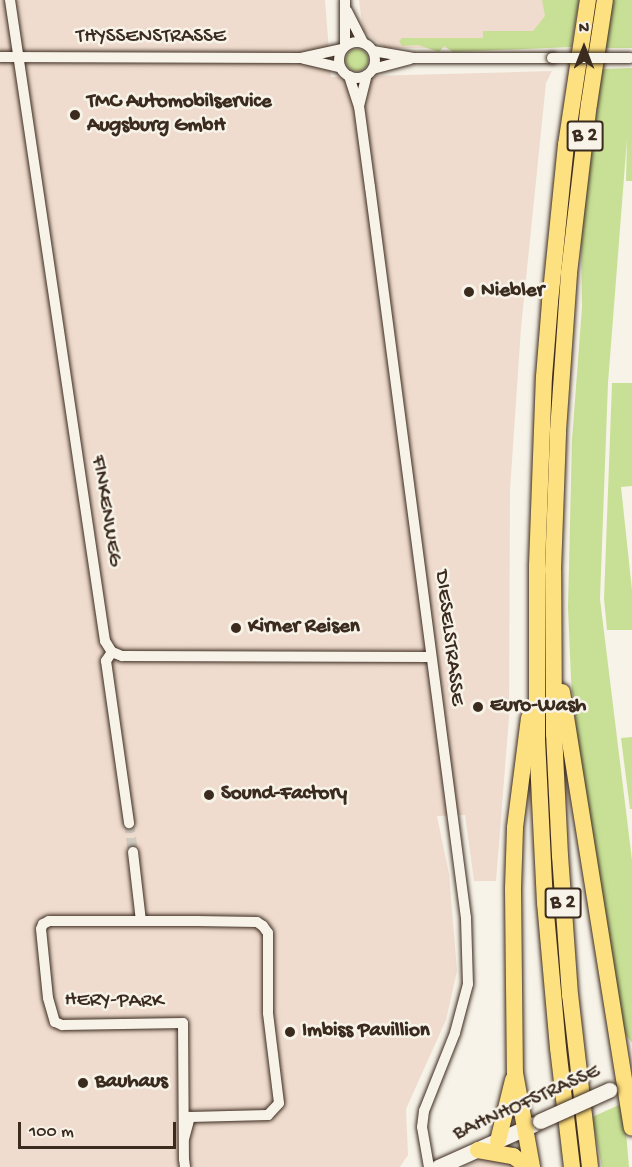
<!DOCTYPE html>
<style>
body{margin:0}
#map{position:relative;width:632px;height:1167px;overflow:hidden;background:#f7f3e8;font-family:"Gochi Hand",sans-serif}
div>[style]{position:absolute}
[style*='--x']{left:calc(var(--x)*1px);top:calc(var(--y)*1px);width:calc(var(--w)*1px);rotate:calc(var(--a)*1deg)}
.built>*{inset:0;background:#efdcce}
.green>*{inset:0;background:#c8e096}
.round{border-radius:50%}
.minor-tunnel>*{height:10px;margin-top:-5px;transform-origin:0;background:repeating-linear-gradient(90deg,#d1cbc0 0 10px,transparent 0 15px)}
.roads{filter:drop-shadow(0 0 2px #3b2a1e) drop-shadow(0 0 2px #3b2a1e)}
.minor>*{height:10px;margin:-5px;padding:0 5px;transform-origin:5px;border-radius:5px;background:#f7f3e8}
.minor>.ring{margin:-5px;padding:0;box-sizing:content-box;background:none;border:10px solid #f7f3e8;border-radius:50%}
.secondary>*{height:15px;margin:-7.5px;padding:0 7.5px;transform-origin:7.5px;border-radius:7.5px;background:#f7f3e8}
.trunk>*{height:16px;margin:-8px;padding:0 8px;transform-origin:8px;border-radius:8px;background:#fde080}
.bridges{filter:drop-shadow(0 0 2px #3b2a1e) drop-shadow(0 0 2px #3b2a1e)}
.minor-bridge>*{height:10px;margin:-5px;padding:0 5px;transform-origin:5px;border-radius:5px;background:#f7f3e8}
.secondary-bridge>*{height:15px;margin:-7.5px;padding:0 7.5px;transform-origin:7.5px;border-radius:7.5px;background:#f7f3e8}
.dots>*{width:16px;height:16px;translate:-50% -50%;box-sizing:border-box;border:3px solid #f7f3e8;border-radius:50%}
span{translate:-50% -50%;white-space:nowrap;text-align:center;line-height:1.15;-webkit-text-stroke:5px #f7f3e8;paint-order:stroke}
.shield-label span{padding:2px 4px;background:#f7f3e8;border:2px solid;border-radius:4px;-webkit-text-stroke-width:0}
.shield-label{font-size:20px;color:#3b2a1e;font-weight:700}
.street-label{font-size:21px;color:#3b2a1e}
.poi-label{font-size:21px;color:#3b2a1e;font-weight:700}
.left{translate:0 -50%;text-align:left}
.north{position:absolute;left:554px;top:18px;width:60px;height:60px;-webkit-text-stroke:4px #f7f3e8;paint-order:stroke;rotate:0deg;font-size:16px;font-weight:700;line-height:24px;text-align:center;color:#3b2a1e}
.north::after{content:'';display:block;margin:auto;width:21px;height:27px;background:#3b2a1e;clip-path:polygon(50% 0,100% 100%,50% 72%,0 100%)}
.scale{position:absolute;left:18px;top:1122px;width:158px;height:27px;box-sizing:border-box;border:3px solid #3b2a1e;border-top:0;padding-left:8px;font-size:18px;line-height:21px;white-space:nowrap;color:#3b2a1e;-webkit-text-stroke:4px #f7f3e8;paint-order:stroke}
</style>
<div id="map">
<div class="built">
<i style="clip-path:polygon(0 0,325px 0,331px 77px,552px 71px,546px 83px,521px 328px,510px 490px,509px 718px,496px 881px,474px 881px,465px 815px,437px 816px,449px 874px,457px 971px,446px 1020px,406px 1109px,408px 1155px,400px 1167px,0 1167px)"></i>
<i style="clip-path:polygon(359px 0,555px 0,547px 47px,451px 48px,385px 48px,363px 31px)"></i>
<i style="clip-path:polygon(488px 1157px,520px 1167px,463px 1167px)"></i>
</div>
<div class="green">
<i style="clip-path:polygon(542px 0,579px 0,571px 47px,453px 52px,444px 46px,439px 52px,418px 45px,402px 46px,399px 41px,402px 38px,483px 38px,483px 31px,533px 31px,545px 16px)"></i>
<i style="clip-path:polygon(612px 0,632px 0,632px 48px,605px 48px)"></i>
<i class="round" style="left:346px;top:49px;width:22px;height:22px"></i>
<i style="clip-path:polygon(632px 68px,632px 181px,626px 181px,627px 139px,608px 383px,600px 599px,632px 860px,632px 1043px,623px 1031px,579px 755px,571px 680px,568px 608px,572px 440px,582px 307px,581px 241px,587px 189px,602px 69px)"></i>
<i style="clip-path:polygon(612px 383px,632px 383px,632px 486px,621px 487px,632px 590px,632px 630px,607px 630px,604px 599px)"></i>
<i style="clip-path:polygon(632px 737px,632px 809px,630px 809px,621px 738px)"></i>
<i style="clip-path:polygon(619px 1105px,624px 1109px,629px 1167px,602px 1167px,592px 1117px)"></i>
</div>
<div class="minor-tunnel">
<i style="--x:129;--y:823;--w:29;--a:82"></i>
</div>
<div class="roads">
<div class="minor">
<i style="--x:10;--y:0;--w:648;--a:81.57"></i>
<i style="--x:105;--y:641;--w:13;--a:58"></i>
<i style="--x:112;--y:652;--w:11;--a:22"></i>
<i style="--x:122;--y:656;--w:309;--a:0.2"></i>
<i style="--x:345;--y:0;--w:46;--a:90"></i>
<i style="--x:347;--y:11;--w:36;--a:63"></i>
<i class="ring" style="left:339px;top:42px;width:26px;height:26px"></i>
<i style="--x:373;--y:51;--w:41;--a:9.9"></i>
<i style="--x:413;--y:58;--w:139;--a:0"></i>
<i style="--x:0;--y:57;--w:301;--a:0.2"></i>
<i style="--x:301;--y:58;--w:42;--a:-12.4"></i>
<i style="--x:304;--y:59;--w:37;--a:13"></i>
<i style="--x:373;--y:69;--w:38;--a:-15"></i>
<i style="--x:349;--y:76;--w:32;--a:72"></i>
<i style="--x:359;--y:106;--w:82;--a:82.3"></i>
<i style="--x:370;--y:187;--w:737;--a:82.52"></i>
<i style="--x:466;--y:918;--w:66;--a:88.3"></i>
<i style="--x:468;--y:984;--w:51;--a:104.9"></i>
<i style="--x:455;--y:1033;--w:84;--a:111.7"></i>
<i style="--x:424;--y:1111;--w:16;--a:97"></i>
<i style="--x:422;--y:1127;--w:41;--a:80.1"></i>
<i style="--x:359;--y:106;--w:32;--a:-76"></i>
<i style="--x:112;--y:652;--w:11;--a:124"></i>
<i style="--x:106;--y:661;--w:164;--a:81.9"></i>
<i style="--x:133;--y:852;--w:69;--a:83.4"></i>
<i style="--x:184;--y:1139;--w:23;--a:-75"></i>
<i style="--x:190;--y:1117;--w:78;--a:-1.5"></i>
<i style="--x:268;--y:1115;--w:16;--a:-47"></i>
<i style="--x:279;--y:1103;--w:91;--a:-97"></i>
<i style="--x:268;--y:1013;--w:80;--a:-90"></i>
<i style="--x:268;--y:933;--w:9;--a:-126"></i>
<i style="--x:263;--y:926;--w:7;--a:-146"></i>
<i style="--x:257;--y:922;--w:60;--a:-179"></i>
<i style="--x:197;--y:921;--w:148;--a:180"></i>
<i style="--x:49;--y:921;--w:7;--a:153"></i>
<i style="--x:43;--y:924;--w:5;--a:112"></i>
<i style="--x:41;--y:929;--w:69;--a:84.2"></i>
<i style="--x:48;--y:998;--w:25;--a:74"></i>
<i style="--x:55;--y:1022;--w:8;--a:23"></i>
<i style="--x:62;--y:1025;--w:121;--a:-0.9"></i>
<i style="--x:183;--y:1023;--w:136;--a:89.6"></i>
<i style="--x:184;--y:1159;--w:8;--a:83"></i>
</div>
<div class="secondary">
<i style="--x:438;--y:1167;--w:105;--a:-24.1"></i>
</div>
<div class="trunk">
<i style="--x:562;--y:692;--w:441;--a:80.9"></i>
<i style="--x:529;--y:718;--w:111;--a:97.3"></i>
<i style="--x:515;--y:828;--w:61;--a:91.9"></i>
<i style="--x:513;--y:889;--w:184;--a:89.4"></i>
<i style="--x:515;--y:1073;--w:96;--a:79.7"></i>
<i style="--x:498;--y:1141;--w:63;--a:-76.2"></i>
<i style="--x:478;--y:1150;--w:36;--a:10"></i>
<i style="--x:513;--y:1156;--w:19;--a:36"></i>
<i style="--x:572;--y:1167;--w:120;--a:-96.7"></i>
<i style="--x:558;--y:1048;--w:146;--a:-95.1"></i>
<i style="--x:545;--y:903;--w:163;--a:-92.8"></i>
<i style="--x:537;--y:740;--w:174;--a:-90"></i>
<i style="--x:537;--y:566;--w:189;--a:-87.9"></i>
<i style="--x:544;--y:377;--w:75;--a:-85.4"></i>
<i style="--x:550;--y:302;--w:158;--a:-84.2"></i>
<i style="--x:566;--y:145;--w:147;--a:-81.4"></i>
<i style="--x:590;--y:1167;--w:173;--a:-96.6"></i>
<i style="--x:570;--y:995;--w:139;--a:-94.1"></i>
<i style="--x:560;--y:856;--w:122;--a:-92.8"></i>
<i style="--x:554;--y:734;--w:164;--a:-90.3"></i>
<i style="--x:553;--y:570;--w:139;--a:-87.9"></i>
<i style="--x:558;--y:431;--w:158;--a:-86"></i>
<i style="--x:569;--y:273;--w:170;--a:-83.3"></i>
<i style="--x:589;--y:104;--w:105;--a:-81.3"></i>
</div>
</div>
<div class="bridges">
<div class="minor-bridge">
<i style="--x:552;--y:58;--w:78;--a:0"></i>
</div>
<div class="secondary-bridge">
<i style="--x:540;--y:1121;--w:76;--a:-24.2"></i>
</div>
</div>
<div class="dots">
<i style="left:75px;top:115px;background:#3b2a1e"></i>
<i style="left:469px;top:292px;background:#3b2a1e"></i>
<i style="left:236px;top:628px;background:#3b2a1e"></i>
<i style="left:478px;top:707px;background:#3b2a1e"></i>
<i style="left:209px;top:795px;background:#3b2a1e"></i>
<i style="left:290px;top:1032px;background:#3b2a1e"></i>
<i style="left:83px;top:1083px;background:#3b2a1e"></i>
</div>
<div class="shield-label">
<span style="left:585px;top:136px">B 2</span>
<span style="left:563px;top:903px">B 2</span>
</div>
<div class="street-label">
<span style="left:151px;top:38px">THYSSENSTRASSE</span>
<span style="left:105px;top:511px;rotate:81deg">FINKENWEG</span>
<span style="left:448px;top:638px;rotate:83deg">DIESELSTRASSE</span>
<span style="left:114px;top:1002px;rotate:1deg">HERY-PARK</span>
<span style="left:527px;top:1104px;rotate:-24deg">BAHNHOFSTRASSE</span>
</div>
<div class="poi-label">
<span class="left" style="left:87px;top:115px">TMC Automobilservice<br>Augsburg GmbH</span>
<span class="left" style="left:481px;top:292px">Niebler</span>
<span class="left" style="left:248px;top:628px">Kirner Reisen</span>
<span class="left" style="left:490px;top:707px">Euro-Wash</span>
<span class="left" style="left:221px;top:795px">Sound-Factory</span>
<span class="left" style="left:302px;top:1032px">Imbiss Pavillion</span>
<span class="left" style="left:95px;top:1083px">Bauhaus</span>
</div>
<div class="north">N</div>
<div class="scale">100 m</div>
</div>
